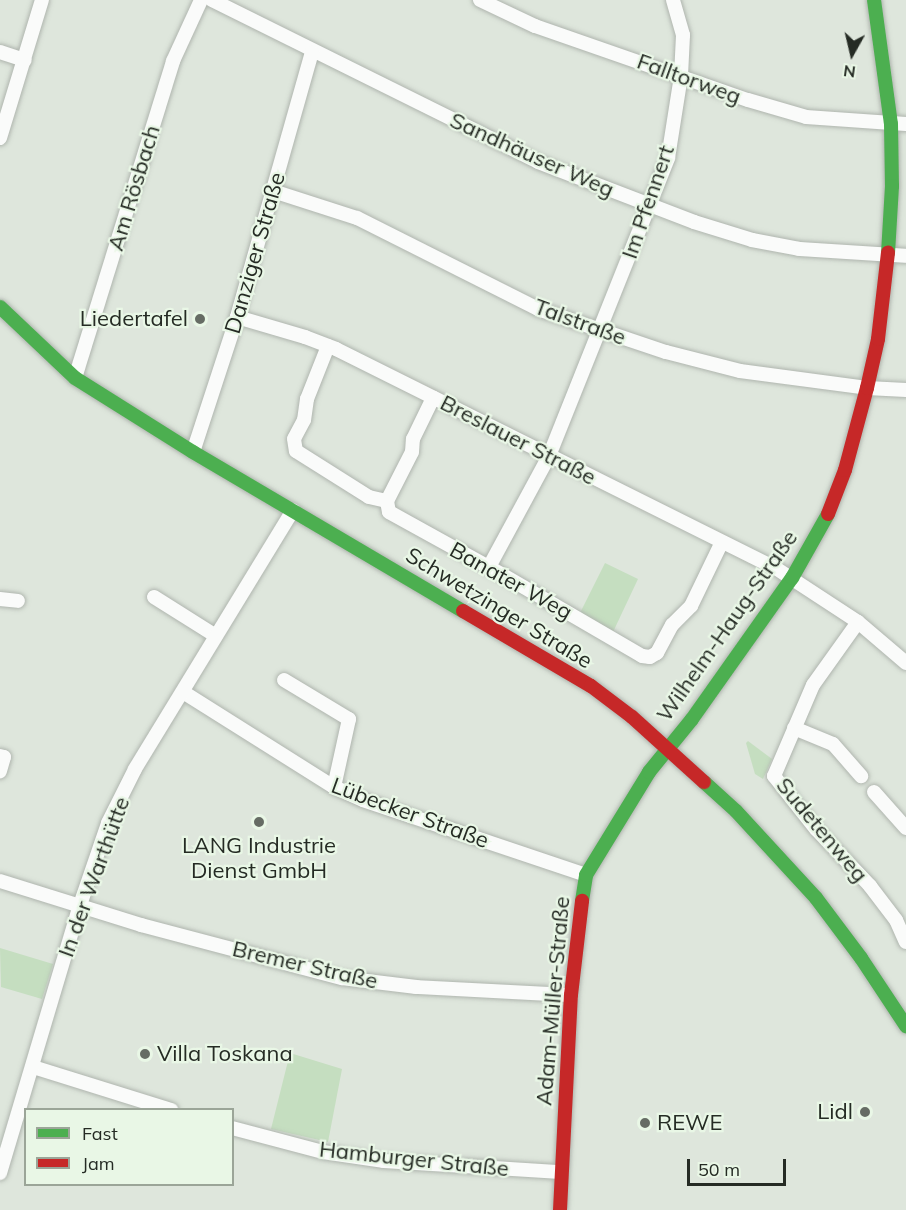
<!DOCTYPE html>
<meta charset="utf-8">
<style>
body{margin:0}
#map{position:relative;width:906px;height:1210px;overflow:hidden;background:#dee6dc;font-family:Mulish,sans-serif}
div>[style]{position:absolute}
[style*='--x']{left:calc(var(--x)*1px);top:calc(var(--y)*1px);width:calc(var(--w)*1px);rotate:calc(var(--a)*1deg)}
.green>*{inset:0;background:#c5dec0}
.roads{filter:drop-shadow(0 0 2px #afb5ae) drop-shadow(0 0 2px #afb5ae)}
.street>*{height:14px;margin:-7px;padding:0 7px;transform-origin:7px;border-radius:7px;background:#fafbfa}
.fast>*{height:14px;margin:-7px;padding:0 7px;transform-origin:7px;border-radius:7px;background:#4caf50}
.jam>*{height:14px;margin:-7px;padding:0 7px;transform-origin:7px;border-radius:7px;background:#c62828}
.dots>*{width:16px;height:16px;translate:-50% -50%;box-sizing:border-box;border:3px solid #e9f7e6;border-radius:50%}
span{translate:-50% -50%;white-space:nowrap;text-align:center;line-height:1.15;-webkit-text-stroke:4.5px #e9f7e6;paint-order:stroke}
.street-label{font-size:22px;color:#252b24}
.poi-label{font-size:22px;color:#252b24}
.right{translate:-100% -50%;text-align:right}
.left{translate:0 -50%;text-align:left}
.legend{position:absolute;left:24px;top:1108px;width:210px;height:78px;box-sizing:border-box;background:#e9f7e6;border:2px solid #9ba598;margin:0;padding:8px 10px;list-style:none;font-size:18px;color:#252b24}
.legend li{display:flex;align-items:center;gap:12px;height:30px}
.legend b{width:30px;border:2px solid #9ba598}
.north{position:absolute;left:822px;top:24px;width:60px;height:60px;-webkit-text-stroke:4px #e9f7e6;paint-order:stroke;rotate:188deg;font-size:16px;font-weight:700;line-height:24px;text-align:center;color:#252b24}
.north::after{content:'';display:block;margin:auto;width:21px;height:27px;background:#252b24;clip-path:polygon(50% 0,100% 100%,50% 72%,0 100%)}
.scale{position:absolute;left:687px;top:1159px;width:99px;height:27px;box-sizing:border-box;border:3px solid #252b24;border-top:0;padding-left:8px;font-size:18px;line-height:21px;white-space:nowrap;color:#252b24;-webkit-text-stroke:4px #e9f7e6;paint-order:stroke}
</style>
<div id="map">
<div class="green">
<i style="clip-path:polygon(605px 563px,638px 579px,613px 632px,580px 613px)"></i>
<i style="clip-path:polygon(748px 741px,772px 759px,763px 779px,755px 774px,746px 743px)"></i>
<i style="clip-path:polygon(0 948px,53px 964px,42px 999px,1px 987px)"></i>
<i style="clip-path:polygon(290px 1053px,342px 1069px,328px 1142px,271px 1129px)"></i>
</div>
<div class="roads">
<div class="street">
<i style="--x:212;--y:0;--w:364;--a:26.4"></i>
<i style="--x:538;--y:162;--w:167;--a:21"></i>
<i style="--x:694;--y:222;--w:61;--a:17.2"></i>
<i style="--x:752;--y:240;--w:48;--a:10.8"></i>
<i style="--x:799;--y:249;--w:107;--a:3.7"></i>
<i style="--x:480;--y:0;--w:61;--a:25.3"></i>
<i style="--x:535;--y:26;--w:225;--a:19.2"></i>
<i style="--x:748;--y:100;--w:60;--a:16.3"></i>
<i style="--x:806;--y:117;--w:100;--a:4"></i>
<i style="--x:0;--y:52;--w:26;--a:18"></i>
<i style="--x:0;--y:138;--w:144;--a:-73.1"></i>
<i style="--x:273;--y:191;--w:88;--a:17.8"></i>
<i style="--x:357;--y:218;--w:203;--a:26.7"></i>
<i style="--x:538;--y:309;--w:135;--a:18.6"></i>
<i style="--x:666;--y:352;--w:76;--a:14.4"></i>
<i style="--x:740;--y:371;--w:128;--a:7.6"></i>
<i style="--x:867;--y:388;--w:39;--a:3"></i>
<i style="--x:237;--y:317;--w:71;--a:16.4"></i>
<i style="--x:305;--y:337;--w:33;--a:21"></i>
<i style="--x:336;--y:349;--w:489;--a:26.5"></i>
<i style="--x:774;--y:567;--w:100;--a:33.2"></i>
<i style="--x:858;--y:622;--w:63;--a:40.5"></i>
<i style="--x:328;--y:346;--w:57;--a:111.6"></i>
<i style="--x:307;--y:399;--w:21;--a:98"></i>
<i style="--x:304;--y:420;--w:21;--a:118"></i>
<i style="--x:294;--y:439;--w:12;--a:81"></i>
<i style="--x:296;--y:451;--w:86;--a:32.2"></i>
<i style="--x:369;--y:497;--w:18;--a:13"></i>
<i style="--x:387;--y:501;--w:11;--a:80"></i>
<i style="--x:389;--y:512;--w:130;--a:28.9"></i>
<i style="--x:503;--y:575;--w:161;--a:30.2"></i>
<i style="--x:642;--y:656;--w:8;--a:7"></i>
<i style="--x:650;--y:657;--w:8;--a:-30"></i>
<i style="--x:657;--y:653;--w:32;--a:-62"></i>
<i style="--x:672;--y:625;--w:27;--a:-45"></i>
<i style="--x:691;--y:606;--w:71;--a:-64.2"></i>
<i style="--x:75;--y:378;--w:332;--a:-72.8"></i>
<i style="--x:173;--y:61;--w:67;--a:-65.3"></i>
<i style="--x:193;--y:452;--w:142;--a:-71.9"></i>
<i style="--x:237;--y:317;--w:275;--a:-74.2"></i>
<i style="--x:387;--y:501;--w:55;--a:-63"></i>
<i style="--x:412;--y:452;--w:13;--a:-86"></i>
<i style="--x:413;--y:439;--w:46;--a:-64"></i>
<i style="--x:489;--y:567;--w:126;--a:-61.6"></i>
<i style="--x:549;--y:456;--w:321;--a:-68.2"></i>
<i style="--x:668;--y:158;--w:83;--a:-81"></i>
<i style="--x:681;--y:76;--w:41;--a:-87.2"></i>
<i style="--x:683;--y:35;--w:36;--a:-106"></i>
<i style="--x:154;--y:597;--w:73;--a:32.2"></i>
<i style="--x:0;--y:599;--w:18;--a:6"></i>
<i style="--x:858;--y:622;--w:77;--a:125.5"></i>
<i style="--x:813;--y:685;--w:99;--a:113.2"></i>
<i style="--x:774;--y:776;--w:68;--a:51.6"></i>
<i style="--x:816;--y:829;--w:79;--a:46.5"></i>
<i style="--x:870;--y:886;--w:43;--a:52.6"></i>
<i style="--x:896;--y:920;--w:24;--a:66"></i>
<i style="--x:284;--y:680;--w:76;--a:31"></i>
<i style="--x:349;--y:719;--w:70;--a:102.4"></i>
<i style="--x:183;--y:692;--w:178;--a:32.2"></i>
<i style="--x:334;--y:787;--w:32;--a:24"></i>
<i style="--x:363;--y:800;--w:235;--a:18.6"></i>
<i style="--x:794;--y:728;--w:42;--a:22.3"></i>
<i style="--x:833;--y:744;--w:43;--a:48.8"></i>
<i style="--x:0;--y:756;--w:4;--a:14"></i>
<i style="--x:4;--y:757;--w:15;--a:106"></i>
<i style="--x:874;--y:792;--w:48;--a:48.4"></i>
<i style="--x:0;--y:881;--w:148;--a:17.3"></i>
<i style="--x:141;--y:925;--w:208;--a:14.8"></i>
<i style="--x:342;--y:978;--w:75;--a:6.9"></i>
<i style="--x:416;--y:987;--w:155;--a:3"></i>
<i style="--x:33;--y:1067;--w:145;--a:17.3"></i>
<i style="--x:232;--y:1128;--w:94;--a:14.8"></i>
<i style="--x:323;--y:1152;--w:62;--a:8.4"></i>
<i style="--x:384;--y:1161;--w:177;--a:3.6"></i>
<i style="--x:0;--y:1173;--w:280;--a:-73.4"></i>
<i style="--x:80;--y:905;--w:87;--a:-71.1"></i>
<i style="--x:108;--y:823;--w:60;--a:-63.4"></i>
<i style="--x:135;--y:769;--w:303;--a:-58.6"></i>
</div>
<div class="fast">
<i style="--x:874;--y:0;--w:125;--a:82.2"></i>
<i style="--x:891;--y:124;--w:62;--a:89.1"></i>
<i style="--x:892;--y:186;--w:67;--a:93.4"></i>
<i style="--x:0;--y:307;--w:103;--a:43.4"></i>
<i style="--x:75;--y:378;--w:139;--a:32.1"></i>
<i style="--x:193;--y:452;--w:313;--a:30.5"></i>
<i style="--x:704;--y:782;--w:43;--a:42.2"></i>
<i style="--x:736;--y:811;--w:118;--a:47.4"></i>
<i style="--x:816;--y:898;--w:75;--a:53.1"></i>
<i style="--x:861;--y:958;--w:82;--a:56.5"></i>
<i style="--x:582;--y:901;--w:26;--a:-81"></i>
<i style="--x:586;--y:875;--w:121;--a:-58.5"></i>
<i style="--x:649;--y:772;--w:68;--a:-50.9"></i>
<i style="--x:692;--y:719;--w:173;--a:-54.7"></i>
<i style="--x:792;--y:578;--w:73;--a:-60.6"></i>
</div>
<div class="jam">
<i style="--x:828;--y:514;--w:47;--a:-68.9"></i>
<i style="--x:845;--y:470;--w:85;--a:-75"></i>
<i style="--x:867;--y:388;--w:50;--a:-77.3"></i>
<i style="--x:878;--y:339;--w:87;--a:-83.4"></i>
<i style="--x:463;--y:611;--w:148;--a:30.4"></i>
<i style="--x:591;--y:686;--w:51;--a:37.1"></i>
<i style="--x:632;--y:717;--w:97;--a:42.1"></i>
<i style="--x:560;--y:1210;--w:215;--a:-87.1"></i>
<i style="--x:571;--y:995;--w:95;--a:-83.3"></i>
</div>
</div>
<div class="dots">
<i style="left:200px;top:319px;background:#666c64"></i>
<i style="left:259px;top:822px;background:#666c64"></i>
<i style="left:145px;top:1054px;background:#666c64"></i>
<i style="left:865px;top:1112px;background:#666c64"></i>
<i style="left:645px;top:1123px;background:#666c64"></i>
</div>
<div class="street-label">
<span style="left:689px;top:79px;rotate:20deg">Falltorweg</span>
<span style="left:532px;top:155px;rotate:24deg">Sandhäuser Weg</span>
<span style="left:134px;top:188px;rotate:-73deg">Am Rösbach</span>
<span style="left:648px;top:202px;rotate:-71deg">Im Pfennert</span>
<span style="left:255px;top:253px;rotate:-74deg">Danziger Straße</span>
<span style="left:580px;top:322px;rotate:20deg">Talstraße</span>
<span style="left:518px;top:440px;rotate:27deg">Breslauer Straße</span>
<span style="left:511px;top:581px;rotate:29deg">Banater Weg</span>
<span style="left:499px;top:608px;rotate:31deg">Schwetzinger Straße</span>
<span style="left:727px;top:626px;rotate:-55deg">Wilhelm-Haug-Straße</span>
<span style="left:410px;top:813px;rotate:20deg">Lübecker Straße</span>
<span style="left:822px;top:830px;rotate:50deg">Sudetenweg</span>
<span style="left:94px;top:877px;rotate:-70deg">In der Warthütte</span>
<span style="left:305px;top:965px;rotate:13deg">Bremer Straße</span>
<span style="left:553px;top:1001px;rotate:-85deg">Adam-Müller-Straße</span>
<span style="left:414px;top:1159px;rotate:6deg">Hamburger Straße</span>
</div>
<div class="poi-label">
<span class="right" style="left:188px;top:319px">Liedertafel</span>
<span style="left:259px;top:858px">LANG Industrie<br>Dienst GmbH</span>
<span class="left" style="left:157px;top:1054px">Villa Toskana</span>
<span class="right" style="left:853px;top:1112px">Lidl</span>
<span class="left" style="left:657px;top:1123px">REWE</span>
</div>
<ul class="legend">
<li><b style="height:8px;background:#4caf50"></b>Fast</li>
<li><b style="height:8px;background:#c62828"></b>Jam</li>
</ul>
<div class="north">N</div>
<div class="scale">50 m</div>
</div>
